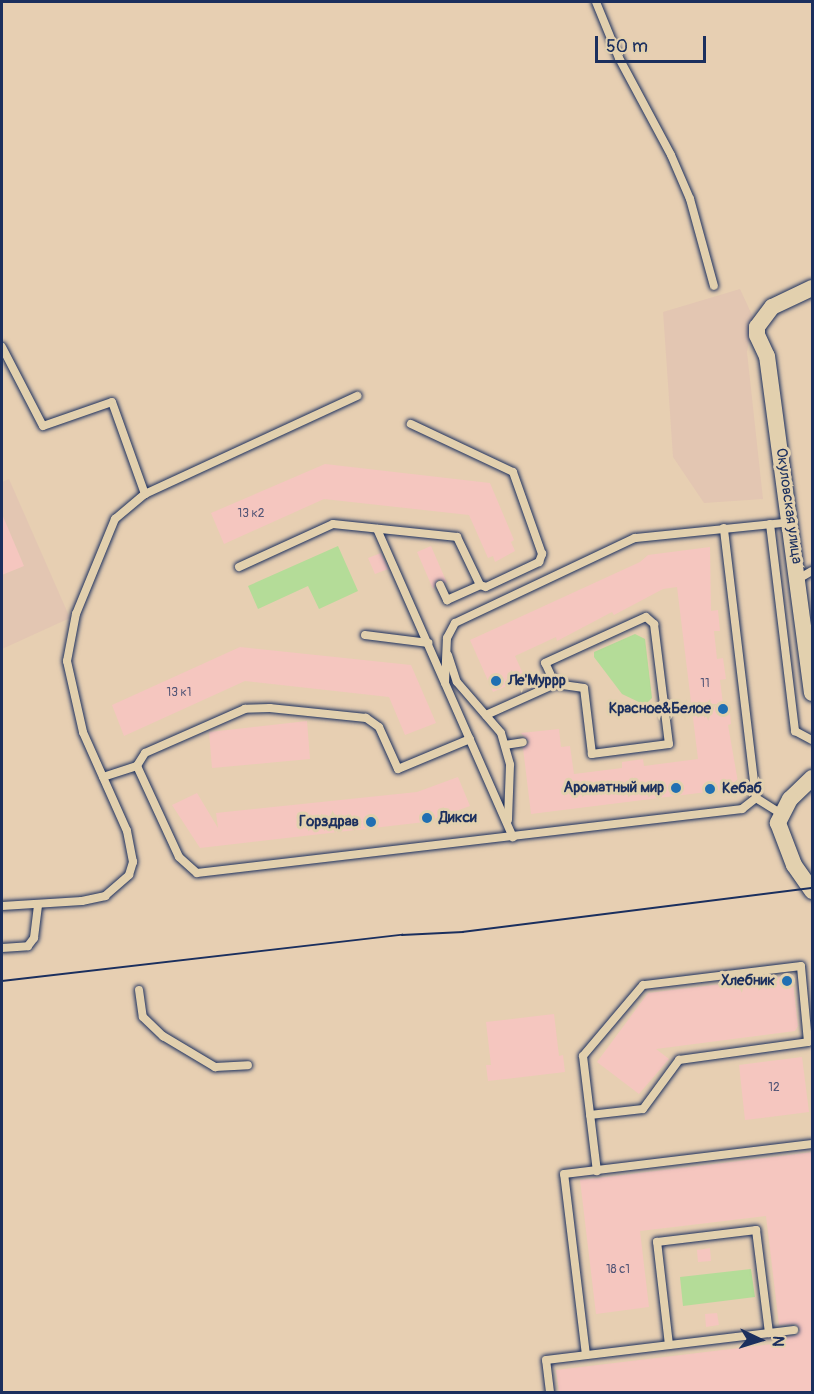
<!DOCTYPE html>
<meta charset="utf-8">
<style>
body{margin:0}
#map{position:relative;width:814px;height:1394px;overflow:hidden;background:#e7cfb2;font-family:Pangolin,sans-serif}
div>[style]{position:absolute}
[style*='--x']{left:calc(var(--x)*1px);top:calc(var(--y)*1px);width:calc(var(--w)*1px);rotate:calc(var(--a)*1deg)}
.built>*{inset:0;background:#e3c6b2}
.green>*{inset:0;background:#b4dc98}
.building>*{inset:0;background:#f5c6bf}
.roads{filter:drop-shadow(0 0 2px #1b2f5e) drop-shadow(0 0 2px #1b2f5e)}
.service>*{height:8px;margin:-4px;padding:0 4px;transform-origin:4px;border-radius:4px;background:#e2d0ae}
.minor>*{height:16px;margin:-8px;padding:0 8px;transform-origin:8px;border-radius:8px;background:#e2d0ae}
.tram>*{height:1.5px;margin:-0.75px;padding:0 0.75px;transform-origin:0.75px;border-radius:0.75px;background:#1b2f5e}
.dots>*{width:16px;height:16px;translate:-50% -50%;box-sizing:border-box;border:3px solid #e2d0ae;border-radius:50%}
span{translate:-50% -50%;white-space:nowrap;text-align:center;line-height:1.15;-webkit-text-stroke:6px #e2d0ae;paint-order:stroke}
.number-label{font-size:12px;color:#525576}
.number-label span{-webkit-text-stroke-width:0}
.street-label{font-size:15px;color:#1b2f5e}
.poi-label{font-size:15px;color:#1b2f5e;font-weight:700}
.left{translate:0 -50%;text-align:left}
.right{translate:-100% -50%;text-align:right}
.frame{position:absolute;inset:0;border:3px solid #1b2f5e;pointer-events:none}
.north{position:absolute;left:730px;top:1310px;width:60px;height:60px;-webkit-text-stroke:4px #e2d0ae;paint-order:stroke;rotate:94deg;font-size:16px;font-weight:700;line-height:24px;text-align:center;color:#1b2f5e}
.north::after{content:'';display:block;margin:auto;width:21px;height:27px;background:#1b2f5e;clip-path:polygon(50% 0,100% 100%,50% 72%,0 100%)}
.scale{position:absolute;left:595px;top:36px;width:111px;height:27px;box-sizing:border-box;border:3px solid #1b2f5e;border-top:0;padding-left:8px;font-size:18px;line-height:21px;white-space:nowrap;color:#1b2f5e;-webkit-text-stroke:4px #e2d0ae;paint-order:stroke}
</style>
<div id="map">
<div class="built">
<i style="clip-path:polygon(740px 289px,753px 317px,747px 352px,763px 499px,704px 503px,673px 457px,663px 312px)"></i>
<i style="clip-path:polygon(9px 479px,70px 618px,2px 649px,2px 482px)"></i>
</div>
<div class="green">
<i style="clip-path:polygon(338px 546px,358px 591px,319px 609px,308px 586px,258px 609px,248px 586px)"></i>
<i style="clip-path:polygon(635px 634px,645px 639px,652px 698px,645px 705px,622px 694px,594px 657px,594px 652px)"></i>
<i style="clip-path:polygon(751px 1269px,755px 1297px,683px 1306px,680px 1277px)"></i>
</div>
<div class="building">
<i style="clip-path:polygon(325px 464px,490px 483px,514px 540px,511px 542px,515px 551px,495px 562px,493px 556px,488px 558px,469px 515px,324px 499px,224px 544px,211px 513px)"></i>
<i style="clip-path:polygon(2px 514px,24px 566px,2px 575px)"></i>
<i style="clip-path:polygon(431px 546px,447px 583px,438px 579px,433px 589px,417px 552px)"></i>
<i style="clip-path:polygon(710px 547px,711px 611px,718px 610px,720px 631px,714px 631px,717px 659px,723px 658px,726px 679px,720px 680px,723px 704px,729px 703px,731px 724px,728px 725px,739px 788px,531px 814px,523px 748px,529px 742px,521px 733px,559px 729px,561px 747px,570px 746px,574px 774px,622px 768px,622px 762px,643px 759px,644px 766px,698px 759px,677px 587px,663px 589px,614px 615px,612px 612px,557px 641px,556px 637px,515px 656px,525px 678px,493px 692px,470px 640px,640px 562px,648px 555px)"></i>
<i style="clip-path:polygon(381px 553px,388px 569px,375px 574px,368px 558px)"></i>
<i style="clip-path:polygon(240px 647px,411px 665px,436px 723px,405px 735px,389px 697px,245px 681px,124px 736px,112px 705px)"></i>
<i style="clip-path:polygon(307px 721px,310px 759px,212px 768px,209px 732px)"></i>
<i style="clip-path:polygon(458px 777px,470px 806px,425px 822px,200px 848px,172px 805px,197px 793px,218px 828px,216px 813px,417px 792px)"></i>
<i style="clip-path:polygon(787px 976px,793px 982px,798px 1026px,795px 1031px,656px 1049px,669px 1059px,639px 1094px,597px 1062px,648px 993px)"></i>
<i style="clip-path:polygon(554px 1014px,559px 1056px,563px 1055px,565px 1072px,488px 1081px,486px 1065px,491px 1065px,486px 1022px)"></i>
<i style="clip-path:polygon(802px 1057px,809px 1112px,745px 1120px,739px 1065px)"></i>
<i style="clip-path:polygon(813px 1152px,813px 1392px,559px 1392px,556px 1370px,781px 1343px,781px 1338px,797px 1335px,800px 1330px,796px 1324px,779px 1325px,766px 1216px,640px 1231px,649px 1307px,596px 1314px,580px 1180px)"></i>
<i style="clip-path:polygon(710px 1248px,711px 1261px,698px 1262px,697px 1250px)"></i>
<i style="clip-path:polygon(717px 1313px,719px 1325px,706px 1327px,705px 1314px)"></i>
</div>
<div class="roads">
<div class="service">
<i style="--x:596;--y:2;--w:61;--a:67.7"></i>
<i style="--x:619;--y:58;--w:110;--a:61.8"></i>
<i style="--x:671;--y:155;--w:48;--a:66.6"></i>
<i style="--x:690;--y:199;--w:90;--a:74.6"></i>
<i style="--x:2;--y:347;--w:89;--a:62.6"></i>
<i style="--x:43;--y:426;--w:73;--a:-19.2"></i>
<i style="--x:112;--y:402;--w:98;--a:70.3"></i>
<i style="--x:770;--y:524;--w:209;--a:83.1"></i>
<i style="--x:795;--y:731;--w:19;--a:28"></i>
<i style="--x:377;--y:529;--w:337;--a:66.2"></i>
<i style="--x:239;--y:567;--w:103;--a:-24.6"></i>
<i style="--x:333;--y:524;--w:125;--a:6"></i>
<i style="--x:457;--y:537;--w:53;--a:64.4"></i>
<i style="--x:480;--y:585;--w:6;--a:18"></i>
<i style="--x:486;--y:587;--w:59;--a:-25.3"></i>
<i style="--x:539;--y:562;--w:9;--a:-69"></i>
<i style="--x:542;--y:554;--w:87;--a:-109.5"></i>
<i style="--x:513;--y:472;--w:113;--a:-154.8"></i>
<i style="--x:798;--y:579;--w:16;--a:-30"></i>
<i style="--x:440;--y:585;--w:17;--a:65"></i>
<i style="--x:447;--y:600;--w:36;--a:-24"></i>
<i style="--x:365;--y:635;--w:64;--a:7.2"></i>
<i style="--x:448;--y:655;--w:28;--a:72"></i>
<i style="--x:457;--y:682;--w:67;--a:49.2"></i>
<i style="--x:501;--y:733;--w:33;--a:74"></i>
<i style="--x:510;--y:765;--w:55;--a:92.1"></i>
<i style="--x:445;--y:683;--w:45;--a:-87.5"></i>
<i style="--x:447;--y:638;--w:17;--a:-62"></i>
<i style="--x:455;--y:623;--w:199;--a:-25.3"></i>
<i style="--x:635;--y:538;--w:158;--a:-5.8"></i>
<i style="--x:486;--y:715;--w:76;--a:-24.2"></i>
<i style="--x:555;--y:684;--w:23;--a:-115"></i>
<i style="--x:545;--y:663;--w:111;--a:-24.5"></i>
<i style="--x:646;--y:617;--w:11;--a:41"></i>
<i style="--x:654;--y:624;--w:121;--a:82.9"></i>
<i style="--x:669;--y:744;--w:78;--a:172.6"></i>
<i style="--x:592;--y:754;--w:66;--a:-96.9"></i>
<i style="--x:584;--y:688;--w:29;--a:-172"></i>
<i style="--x:470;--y:739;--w:78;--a:157.4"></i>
<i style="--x:398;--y:769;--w:46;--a:-114.3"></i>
<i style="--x:379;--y:727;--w:16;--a:-145"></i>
<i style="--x:366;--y:718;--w:97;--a:-174.1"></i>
<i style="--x:270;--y:708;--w:25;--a:178"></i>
<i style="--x:245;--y:709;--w:109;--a:156.3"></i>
<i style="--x:145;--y:753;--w:15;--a:122"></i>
<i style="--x:137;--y:766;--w:100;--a:65.2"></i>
<i style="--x:179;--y:857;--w:24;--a:42"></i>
<i style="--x:197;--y:873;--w:549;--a:-6.7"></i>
<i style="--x:742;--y:809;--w:18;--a:-38"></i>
<i style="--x:756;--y:798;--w:272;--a:-96.8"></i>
<i style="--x:505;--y:745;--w:18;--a:-9"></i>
<i style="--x:103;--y:777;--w:36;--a:-18"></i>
<i style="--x:756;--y:798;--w:28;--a:32"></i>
<i style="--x:2;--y:906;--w:80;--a:-3.6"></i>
<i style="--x:82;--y:901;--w:24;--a:-12"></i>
<i style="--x:105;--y:896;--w:32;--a:-41"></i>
<i style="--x:129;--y:875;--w:14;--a:-73"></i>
<i style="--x:133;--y:862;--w:32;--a:-101"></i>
<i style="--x:127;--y:831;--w:108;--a:-114"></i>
<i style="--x:83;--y:732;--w:73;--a:-102.7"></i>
<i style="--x:67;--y:661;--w:48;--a:-79.2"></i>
<i style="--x:76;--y:614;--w:103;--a:-67.7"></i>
<i style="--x:115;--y:519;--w:39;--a:-40"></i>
<i style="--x:145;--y:494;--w:234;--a:-24.8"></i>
<i style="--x:2;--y:948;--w:26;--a:-4"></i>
<i style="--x:28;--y:946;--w:10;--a:-53"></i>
<i style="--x:34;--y:938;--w:34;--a:-83"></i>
<i style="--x:139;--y:990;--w:27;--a:82"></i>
<i style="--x:143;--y:1017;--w:28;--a:44"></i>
<i style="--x:163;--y:1036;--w:61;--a:30.8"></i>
<i style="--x:215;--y:1067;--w:33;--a:-3"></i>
<i style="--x:590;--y:1115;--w:53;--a:-6.5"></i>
<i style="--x:643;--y:1109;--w:61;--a:-53.7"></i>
<i style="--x:679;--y:1060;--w:130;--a:-7.9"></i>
<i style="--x:808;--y:1042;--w:76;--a:-95.3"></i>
<i style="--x:801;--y:966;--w:159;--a:173.1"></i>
<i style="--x:643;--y:985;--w:93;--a:130.2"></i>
<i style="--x:583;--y:1056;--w:116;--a:83.1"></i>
<i style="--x:669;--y:1345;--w:104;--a:-96.6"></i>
<i style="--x:657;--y:1242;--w:100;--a:-6.9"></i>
<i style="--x:756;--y:1230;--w:104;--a:82.8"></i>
<i style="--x:586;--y:1355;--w:182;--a:-96.9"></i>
<i style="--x:564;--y:1174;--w:250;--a:-6.9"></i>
<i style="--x:550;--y:1392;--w:32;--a:-97"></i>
<i style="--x:546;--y:1360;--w:250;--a:-6.9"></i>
</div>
<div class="minor">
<i style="--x:812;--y:288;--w:44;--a:154.6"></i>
<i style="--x:772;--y:307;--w:25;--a:127"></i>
<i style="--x:757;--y:327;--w:8;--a:90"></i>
<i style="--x:757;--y:335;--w:23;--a:65"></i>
<i style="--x:767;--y:356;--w:340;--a:82.4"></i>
<i style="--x:812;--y:778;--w:30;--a:136"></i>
<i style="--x:790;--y:799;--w:27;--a:117"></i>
<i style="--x:778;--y:823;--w:45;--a:69.1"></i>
<i style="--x:794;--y:865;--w:32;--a:55"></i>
</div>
</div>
<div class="tram">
<i style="--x:2;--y:981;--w:403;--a:-6.6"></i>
<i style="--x:402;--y:935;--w:61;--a:-2.8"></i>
<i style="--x:463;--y:932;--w:352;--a:-7.2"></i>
</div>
<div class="dots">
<i style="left:496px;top:681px;background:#1f6fb2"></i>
<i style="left:723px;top:709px;background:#1f6fb2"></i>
<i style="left:676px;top:788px;background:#1f6fb2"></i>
<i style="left:710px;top:789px;background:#1f6fb2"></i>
<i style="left:427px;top:818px;background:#1f6fb2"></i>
<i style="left:371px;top:822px;background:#1f6fb2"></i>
<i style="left:787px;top:981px;background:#1f6fb2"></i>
</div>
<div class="number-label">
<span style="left:251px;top:514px">13 к2</span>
<span style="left:705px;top:684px">11</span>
<span style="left:179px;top:693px">13 к1</span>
<span style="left:774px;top:1088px">12</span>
<span style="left:618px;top:1270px">18 с1</span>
</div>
<div class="street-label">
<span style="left:789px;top:506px;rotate:82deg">Окуловская улица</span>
</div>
<div class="poi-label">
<span class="left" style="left:508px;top:681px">Ле'Муррр</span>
<span class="right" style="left:711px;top:709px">Красное&amp;Белое</span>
<span class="right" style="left:664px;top:788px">Ароматный мир</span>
<span class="left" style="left:722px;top:789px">Кебаб</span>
<span class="left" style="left:439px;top:818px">Дикси</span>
<span class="right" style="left:359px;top:822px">Горздрав</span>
<span class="right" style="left:775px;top:981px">Хлебник</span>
</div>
<div class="frame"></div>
<div class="north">N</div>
<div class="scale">50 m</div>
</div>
